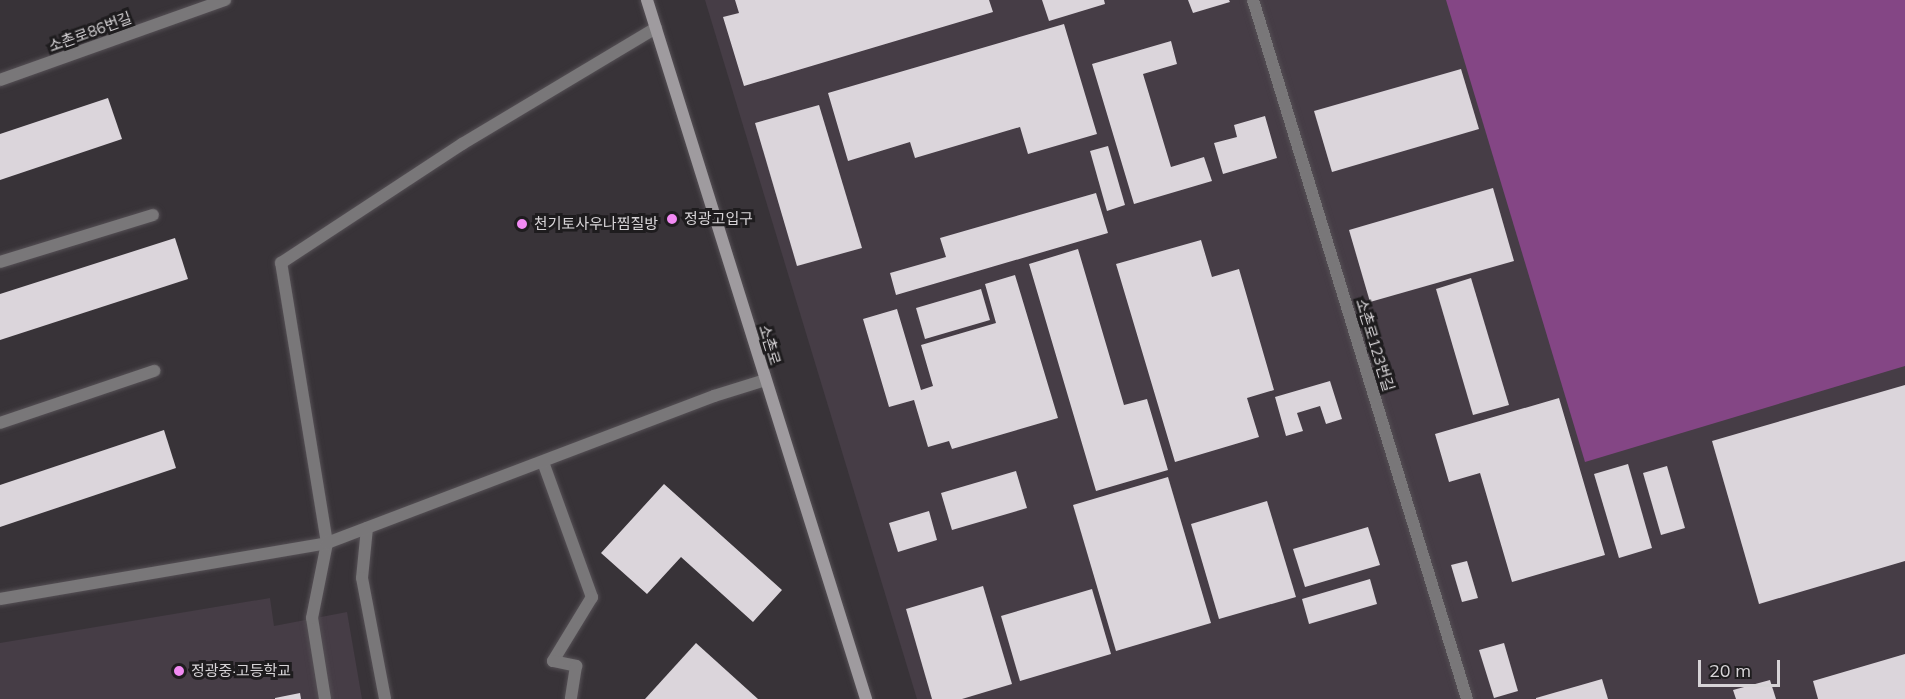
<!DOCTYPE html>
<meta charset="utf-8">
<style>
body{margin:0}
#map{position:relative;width:1905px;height:699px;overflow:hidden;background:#383338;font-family:Mulish,"Noto Sans KR",sans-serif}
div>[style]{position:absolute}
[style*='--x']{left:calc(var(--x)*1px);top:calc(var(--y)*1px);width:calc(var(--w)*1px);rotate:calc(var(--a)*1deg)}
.built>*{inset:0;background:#463d46}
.forest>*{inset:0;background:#844685}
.building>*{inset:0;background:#dbd5db}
.roads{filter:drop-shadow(0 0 2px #555055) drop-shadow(0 0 2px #555055)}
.lane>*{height:12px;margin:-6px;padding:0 6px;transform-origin:6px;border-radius:6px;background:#797779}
.street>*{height:12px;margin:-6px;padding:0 6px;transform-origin:6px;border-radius:6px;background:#797779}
.secondary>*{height:12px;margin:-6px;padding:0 6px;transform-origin:6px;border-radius:6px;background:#9f9b9f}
.dots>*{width:16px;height:16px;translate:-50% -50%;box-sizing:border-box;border:3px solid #1e1c1e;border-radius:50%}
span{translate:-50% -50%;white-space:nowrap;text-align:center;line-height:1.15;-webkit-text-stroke:6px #1e1c1e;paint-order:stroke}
.street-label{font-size:15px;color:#d7d4d7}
.poi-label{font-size:15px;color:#d7d4d7}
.left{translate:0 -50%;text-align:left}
.scale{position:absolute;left:1698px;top:660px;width:82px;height:27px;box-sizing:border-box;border:3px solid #d7d4d7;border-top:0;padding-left:8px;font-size:18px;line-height:21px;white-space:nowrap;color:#d7d4d7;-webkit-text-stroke:4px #1e1c1e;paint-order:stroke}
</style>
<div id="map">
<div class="built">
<i style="clip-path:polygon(705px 0,1905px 0,1905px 699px,917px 699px)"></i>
<i style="clip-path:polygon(270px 598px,274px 626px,347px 612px,362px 699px,0 699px,0 643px)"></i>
</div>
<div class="forest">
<i style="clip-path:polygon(1446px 0,1905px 0,1905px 366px,1585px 462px)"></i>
</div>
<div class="building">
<i style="clip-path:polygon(735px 0,989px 0,993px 12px,744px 86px,723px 17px,739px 13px)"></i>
<i style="clip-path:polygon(1042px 0,1104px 0,1105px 4px,1049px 21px)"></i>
<i style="clip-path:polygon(1188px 0,1229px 0,1230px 2px,1193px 13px)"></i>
<i style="clip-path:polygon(1064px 24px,1097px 134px,1028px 154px,1020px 127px,915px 158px,910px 142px,848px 161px,828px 93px)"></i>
<i style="clip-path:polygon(1171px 41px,1177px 64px,1143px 74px,1171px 167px,1204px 157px,1212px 181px,1134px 204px,1092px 64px)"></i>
<i style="clip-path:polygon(1461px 69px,1479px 129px,1332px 172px,1314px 111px)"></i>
<i style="clip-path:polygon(108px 98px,122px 139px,0 180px,0 134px)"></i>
<i style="clip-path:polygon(819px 105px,862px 248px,797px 266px,755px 123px)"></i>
<i style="clip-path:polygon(1265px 116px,1277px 158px,1223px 174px,1214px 143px,1237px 137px,1234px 125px)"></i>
<i style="clip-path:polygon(1108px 146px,1125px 205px,1107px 211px,1090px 151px)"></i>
<i style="clip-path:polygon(1493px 188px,1514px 261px,1370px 302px,1349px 230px)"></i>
<i style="clip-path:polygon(1096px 193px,1108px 233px,896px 295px,890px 273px,946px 257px,940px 238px)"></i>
<i style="clip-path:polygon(175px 238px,188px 279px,0 340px,0 294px)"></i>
<i style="clip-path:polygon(1201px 240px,1212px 277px,1239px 269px,1274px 390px,1247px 398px,1259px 437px,1175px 462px,1116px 264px)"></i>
<i style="clip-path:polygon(1078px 249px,1124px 405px,1147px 399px,1168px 470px,1096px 491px,1029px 264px)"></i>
<i style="clip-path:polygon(1015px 275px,1058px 418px,952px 449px,949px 441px,928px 447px,914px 400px,889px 407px,863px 319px,897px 309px,921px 390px,933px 386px,921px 345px,996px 323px,985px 284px)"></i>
<i style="clip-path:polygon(1471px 278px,1509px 405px,1473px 415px,1436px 289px)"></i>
<i style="clip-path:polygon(981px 289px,990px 320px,925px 339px,916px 308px)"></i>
<i style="clip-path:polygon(1330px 381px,1342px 419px,1326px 424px,1320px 406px,1297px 413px,1303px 431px,1286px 436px,1275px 397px)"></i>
<i style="clip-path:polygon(1905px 385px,1905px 561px,1759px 604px,1712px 441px)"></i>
<i style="clip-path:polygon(1559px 398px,1605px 555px,1512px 582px,1480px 473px,1449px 482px,1435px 434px)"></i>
<i style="clip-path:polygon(164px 430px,176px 468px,0 527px,0 485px)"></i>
<i style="clip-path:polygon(1628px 464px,1652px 548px,1619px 558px,1594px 474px)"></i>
<i style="clip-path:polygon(1667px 466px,1685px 528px,1661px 535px,1643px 473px)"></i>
<i style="clip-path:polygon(1016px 471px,1027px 508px,952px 530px,941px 493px)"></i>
<i style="clip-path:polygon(1168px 477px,1211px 623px,1116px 651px,1073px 505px)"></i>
<i style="clip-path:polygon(664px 484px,782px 590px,753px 622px,681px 557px,647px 594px,601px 553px)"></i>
<i style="clip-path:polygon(1267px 501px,1296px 597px,1219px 619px,1191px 524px)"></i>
<i style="clip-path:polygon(929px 511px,937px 540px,898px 552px,889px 523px)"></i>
<i style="clip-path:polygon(1368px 527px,1380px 565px,1305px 587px,1293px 549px)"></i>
<i style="clip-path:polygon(1467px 561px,1478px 598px,1462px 602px,1451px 565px)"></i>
<i style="clip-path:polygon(1370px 579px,1377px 604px,1309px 624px,1302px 599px)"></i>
<i style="clip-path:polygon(983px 586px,1012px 684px,962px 699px,932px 699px,906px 609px)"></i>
<i style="clip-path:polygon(1092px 589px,1111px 654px,1020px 681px,1001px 616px)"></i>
<i style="clip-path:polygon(696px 643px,758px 699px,645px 699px)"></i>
<i style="clip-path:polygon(1504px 643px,1518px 691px,1494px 698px,1479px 650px)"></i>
<i style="clip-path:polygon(1905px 654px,1905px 699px,1818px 699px,1813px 681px)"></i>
<i style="clip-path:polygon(1602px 679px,1608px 699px,1536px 699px,1536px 698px)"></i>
<i style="clip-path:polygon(1770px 680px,1776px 699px,1736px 699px,1733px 690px)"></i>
<i style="clip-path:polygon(300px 693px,301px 699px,275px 699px,275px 698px)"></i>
</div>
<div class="roads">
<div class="lane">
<i style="--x:0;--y:262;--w:160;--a:-17.1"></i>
<i style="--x:0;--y:423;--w:163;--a:-18.7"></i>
<i style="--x:543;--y:462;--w:144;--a:70.1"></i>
<i style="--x:592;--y:597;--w:75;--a:121.4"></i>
<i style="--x:553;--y:661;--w:24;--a:12"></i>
<i style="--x:576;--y:666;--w:33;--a:99"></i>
<i style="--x:367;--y:528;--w:50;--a:95.7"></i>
<i style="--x:362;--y:578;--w:123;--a:79.2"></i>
<i style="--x:325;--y:699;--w:82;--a:-99.1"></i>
<i style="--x:312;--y:618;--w:76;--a:-78.7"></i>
<i style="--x:327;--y:543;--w:284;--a:-99.3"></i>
<i style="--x:281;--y:263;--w:217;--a:-33.3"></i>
<i style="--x:462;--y:144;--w:226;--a:-30.9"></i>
</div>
<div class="street">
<i style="--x:1253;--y:0;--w:731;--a:72.98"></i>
<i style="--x:0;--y:80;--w:239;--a:-19.6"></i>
<i style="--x:0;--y:599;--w:332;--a:-9.7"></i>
<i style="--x:327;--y:543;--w:414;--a:-20.8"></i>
<i style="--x:714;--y:396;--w:53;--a:-17.4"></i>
</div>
<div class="secondary">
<i style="--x:647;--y:0;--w:733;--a:72.6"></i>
</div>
</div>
<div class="dots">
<i style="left:672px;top:219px;background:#f28af3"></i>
<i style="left:522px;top:224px;background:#f28af3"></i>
<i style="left:179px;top:671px;background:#f28af3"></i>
</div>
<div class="street-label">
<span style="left:90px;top:32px;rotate:-20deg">소촌로86번길</span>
<span style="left:770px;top:345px;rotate:73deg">소촌로</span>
<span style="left:1375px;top:345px;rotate:73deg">소촌로123번길</span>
</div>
<div class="poi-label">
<span class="left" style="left:684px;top:219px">정광고입구</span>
<span class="left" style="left:534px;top:224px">천기토사우나찜질방</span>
<span class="left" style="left:191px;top:671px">정광중·고등학교</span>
</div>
<div class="scale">20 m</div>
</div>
